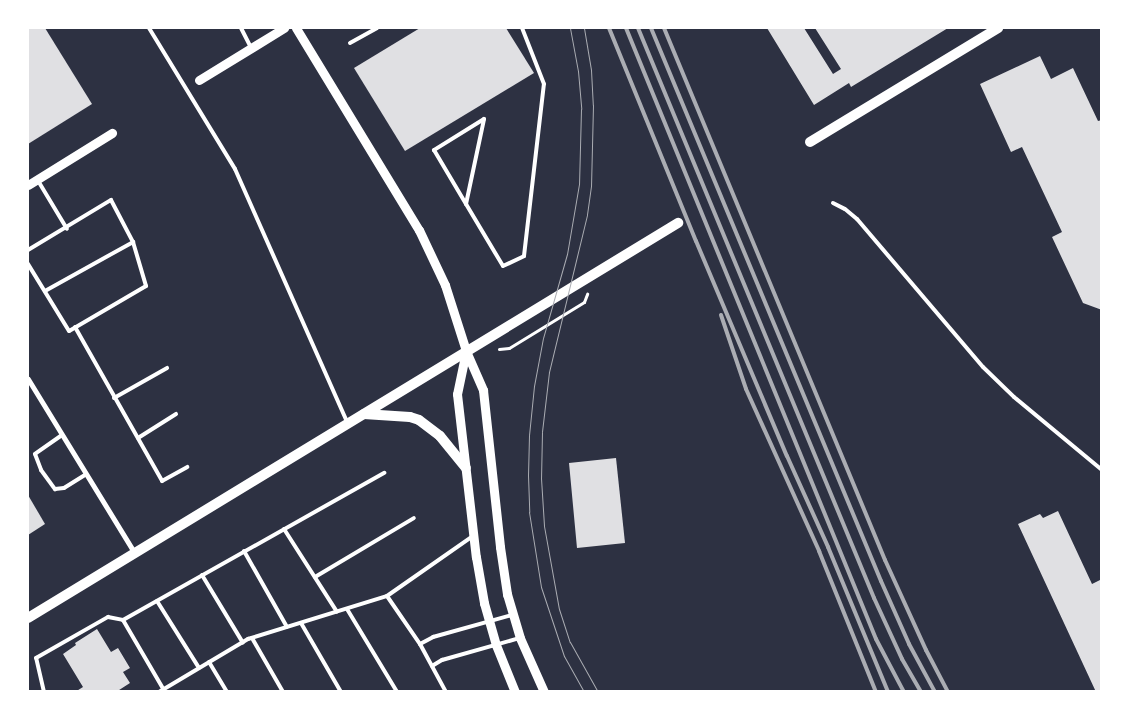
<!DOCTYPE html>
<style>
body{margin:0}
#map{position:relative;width:1129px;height:719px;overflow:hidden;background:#2d3142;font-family:Lora,serif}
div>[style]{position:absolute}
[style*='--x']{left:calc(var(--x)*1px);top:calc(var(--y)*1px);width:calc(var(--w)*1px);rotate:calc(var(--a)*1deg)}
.building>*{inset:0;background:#e0e0e3}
.path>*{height:3px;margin:-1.5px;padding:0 1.5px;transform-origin:1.5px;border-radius:1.5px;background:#fff}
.service>*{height:4px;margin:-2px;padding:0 2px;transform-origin:2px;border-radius:2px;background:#fff}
.minor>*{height:5px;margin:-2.5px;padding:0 2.5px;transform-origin:2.5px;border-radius:2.5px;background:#fff}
.tertiary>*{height:9px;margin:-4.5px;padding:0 4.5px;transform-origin:4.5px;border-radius:4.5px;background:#fff}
.secondary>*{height:10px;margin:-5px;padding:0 5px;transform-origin:5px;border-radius:5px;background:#fff}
.tram>*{height:1px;margin:-0.5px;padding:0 0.5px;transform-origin:0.5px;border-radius:0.5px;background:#abadb3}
.rail>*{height:4px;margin:-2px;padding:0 2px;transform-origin:2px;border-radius:2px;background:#abadb3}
span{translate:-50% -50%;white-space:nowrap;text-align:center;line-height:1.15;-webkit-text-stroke:4px #fff;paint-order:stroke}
.frame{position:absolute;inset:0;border:29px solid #fff;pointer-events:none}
</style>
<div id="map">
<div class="building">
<i style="clip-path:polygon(28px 28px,45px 28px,92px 104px,28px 144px)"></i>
<i style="clip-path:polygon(420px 28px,506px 28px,534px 73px,405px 151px,354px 68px)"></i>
<i style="clip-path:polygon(767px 28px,804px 28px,833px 74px,841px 69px,815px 28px,948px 28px,851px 87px,849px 83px,814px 105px)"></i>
<i style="clip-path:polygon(1040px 56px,1051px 79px,1073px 68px,1098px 121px,1102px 120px,1102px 310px,1083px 303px,1052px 237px,1062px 232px,1022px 147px,1011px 152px,980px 84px)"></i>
<i style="clip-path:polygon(616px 458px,625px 543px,577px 548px,569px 463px)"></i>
<i style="clip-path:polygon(28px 495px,45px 524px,28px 535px)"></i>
<i style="clip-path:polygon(1058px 511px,1092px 584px,1102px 579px,1102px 692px,1096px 692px,1018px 524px,1040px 514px,1043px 518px)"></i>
<i style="clip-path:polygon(97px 629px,111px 652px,118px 648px,130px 668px,123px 672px,130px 683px,116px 692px,75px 692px,83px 687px,63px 654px,76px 645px,75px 643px)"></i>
</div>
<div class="path">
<i style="--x:499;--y:349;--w:10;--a:-6"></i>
<i style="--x:509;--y:348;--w:88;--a:-31.5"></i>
<i style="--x:584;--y:302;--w:9;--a:-69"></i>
</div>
<div class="service">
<i style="--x:149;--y:28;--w:165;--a:58.6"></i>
<i style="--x:235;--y:169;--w:277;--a:66.1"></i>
<i style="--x:241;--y:28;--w:22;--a:63"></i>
<i style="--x:350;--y:43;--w:31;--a:-29"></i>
<i style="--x:37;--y:179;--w:58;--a:59"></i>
<i style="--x:833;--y:203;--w:13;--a:27"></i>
<i style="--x:845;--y:209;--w:16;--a:40"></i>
<i style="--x:857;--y:219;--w:194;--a:49.6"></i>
<i style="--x:983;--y:367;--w:43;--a:44.1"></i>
<i style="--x:1014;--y:397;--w:114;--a:39.7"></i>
<i style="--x:466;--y:204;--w:87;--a:-78"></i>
<i style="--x:484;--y:119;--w:59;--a:148.2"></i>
<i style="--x:434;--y:150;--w:63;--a:59.3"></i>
<i style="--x:466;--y:204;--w:72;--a:59.2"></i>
<i style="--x:503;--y:266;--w:23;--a:-25"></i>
<i style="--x:524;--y:256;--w:173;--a:-83.4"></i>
<i style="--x:544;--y:84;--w:60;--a:-111.4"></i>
<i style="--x:28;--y:250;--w:97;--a:-31.1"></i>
<i style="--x:111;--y:200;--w:47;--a:62.4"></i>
<i style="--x:133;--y:242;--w:46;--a:73.5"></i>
<i style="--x:146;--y:286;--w:89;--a:149.7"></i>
<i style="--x:69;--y:331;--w:79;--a:-121.5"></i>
<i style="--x:45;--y:291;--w:101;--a:-29.1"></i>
<i style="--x:75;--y:327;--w:177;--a:60.5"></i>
<i style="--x:162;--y:481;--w:29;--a:-29"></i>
<i style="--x:114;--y:398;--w:61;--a:-29.5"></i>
<i style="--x:62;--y:435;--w:33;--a:145"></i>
<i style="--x:35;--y:454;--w:17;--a:69"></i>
<i style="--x:41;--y:470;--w:24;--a:54"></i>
<i style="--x:55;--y:489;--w:9;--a:-6"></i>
<i style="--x:64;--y:488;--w:26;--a:-32"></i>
<i style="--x:138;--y:438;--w:45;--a:-32.3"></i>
<i style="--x:284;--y:529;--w:98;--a:57.4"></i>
<i style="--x:244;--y:551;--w:87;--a:60.5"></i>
<i style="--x:202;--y:575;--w:79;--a:58.9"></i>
<i style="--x:315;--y:577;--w:115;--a:-30.8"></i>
<i style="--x:387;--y:596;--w:105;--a:-34.9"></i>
<i style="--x:157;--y:601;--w:79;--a:57.9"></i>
<i style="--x:347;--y:609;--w:97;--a:58.9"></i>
<i style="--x:123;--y:620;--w:83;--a:59.7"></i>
<i style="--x:301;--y:623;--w:80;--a:59.9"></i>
<i style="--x:252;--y:638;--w:62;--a:60.1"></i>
<i style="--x:420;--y:644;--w:15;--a:-28"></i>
<i style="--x:433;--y:637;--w:82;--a:-15.6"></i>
<i style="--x:209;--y:662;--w:35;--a:59"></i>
<i style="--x:432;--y:666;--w:12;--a:-31"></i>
<i style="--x:442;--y:660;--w:81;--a:-15.8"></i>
<i style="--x:44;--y:692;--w:35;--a:-103"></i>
<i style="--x:36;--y:658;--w:83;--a:-29.7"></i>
<i style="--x:108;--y:617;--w:15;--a:11"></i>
<i style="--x:123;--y:620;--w:300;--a:-29.4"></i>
<i style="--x:159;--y:692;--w:104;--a:-30.8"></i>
<i style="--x:248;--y:639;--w:145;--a:-17.2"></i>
<i style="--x:387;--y:596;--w:58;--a:55.5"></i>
<i style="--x:420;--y:644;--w:55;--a:61.6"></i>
</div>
<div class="minor">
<i style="--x:28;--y:379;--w:203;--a:58.5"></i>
</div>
<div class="tertiary">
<i style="--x:296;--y:28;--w:237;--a:58.7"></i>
<i style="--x:419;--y:230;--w:61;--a:64.7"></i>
<i style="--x:445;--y:285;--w:69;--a:72.3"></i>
<i style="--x:466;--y:351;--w:43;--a:66.4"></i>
<i style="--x:483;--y:390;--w:158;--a:83.8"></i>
<i style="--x:500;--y:547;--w:48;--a:81.5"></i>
<i style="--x:507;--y:594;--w:46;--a:73.5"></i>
<i style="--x:520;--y:638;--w:59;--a:66"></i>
<i style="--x:199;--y:80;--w:100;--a:-31.5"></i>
<i style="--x:28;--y:185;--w:99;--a:-31.8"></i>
<i style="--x:466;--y:351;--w:44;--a:101.8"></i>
<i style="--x:457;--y:394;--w:164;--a:83.4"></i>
<i style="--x:476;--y:557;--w:47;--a:80.1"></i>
<i style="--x:484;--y:603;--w:44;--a:74.1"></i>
<i style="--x:496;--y:645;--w:51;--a:68"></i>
</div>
<div class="secondary">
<i style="--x:810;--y:142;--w:220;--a:-31.2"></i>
<i style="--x:364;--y:414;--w:46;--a:3.7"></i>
<i style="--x:410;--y:417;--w:9;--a:18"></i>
<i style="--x:419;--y:420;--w:26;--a:37"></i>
<i style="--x:440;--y:436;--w:41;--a:50.9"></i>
<i style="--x:28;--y:618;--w:761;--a:-31.29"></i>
</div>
<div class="tram">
<i style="--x:570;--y:28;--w:44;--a:79.5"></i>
<i style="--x:578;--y:71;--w:38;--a:85"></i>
<i style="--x:581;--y:109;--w:75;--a:91.5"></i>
<i style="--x:579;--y:184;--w:71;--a:99.7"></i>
<i style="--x:567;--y:254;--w:87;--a:105.9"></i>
<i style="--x:543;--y:338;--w:49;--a:100.6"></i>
<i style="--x:534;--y:386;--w:49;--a:95.8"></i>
<i style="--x:529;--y:435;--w:40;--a:91.4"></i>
<i style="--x:528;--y:475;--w:37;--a:88"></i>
<i style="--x:529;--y:512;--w:76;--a:80.9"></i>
<i style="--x:541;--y:587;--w:73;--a:71.6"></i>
<i style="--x:564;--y:656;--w:41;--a:60.9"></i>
<i style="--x:584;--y:28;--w:43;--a:80.5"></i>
<i style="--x:591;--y:70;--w:35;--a:87"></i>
<i style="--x:593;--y:105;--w:81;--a:91.4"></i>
<i style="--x:591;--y:186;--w:29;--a:98"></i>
<i style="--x:587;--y:215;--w:162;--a:103.6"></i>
<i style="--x:549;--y:372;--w:60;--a:96.7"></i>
<i style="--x:542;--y:432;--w:46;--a:91.2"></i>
<i style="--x:541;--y:478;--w:48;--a:86.4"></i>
<i style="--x:544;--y:526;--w:84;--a:79.8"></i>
<i style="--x:559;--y:609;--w:35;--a:72"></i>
<i style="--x:570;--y:642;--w:57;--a:60.8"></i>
</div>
<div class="rail">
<i style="--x:609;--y:28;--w:230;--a:67.8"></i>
<i style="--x:696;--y:241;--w:233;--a:67.1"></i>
<i style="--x:787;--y:456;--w:100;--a:65.7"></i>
<i style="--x:828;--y:547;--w:157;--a:67.5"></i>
<i style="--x:626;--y:28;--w:660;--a:67.75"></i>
<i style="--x:876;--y:639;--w:60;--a:62.2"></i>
<i style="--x:638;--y:28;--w:617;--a:67.51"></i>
<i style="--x:874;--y:598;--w:67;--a:65.3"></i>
<i style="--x:902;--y:659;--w:38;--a:60"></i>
<i style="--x:651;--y:28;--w:599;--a:67.42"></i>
<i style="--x:881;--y:581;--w:69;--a:66"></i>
<i style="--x:909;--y:644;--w:55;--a:61.6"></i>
<i style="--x:664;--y:28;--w:576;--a:67.44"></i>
<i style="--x:885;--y:560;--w:99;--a:65.5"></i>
<i style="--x:926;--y:650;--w:47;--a:62.4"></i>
<i style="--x:721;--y:315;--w:78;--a:71.3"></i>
<i style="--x:746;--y:389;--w:178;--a:65.7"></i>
<i style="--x:819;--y:551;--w:152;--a:68"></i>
</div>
<div class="frame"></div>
</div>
